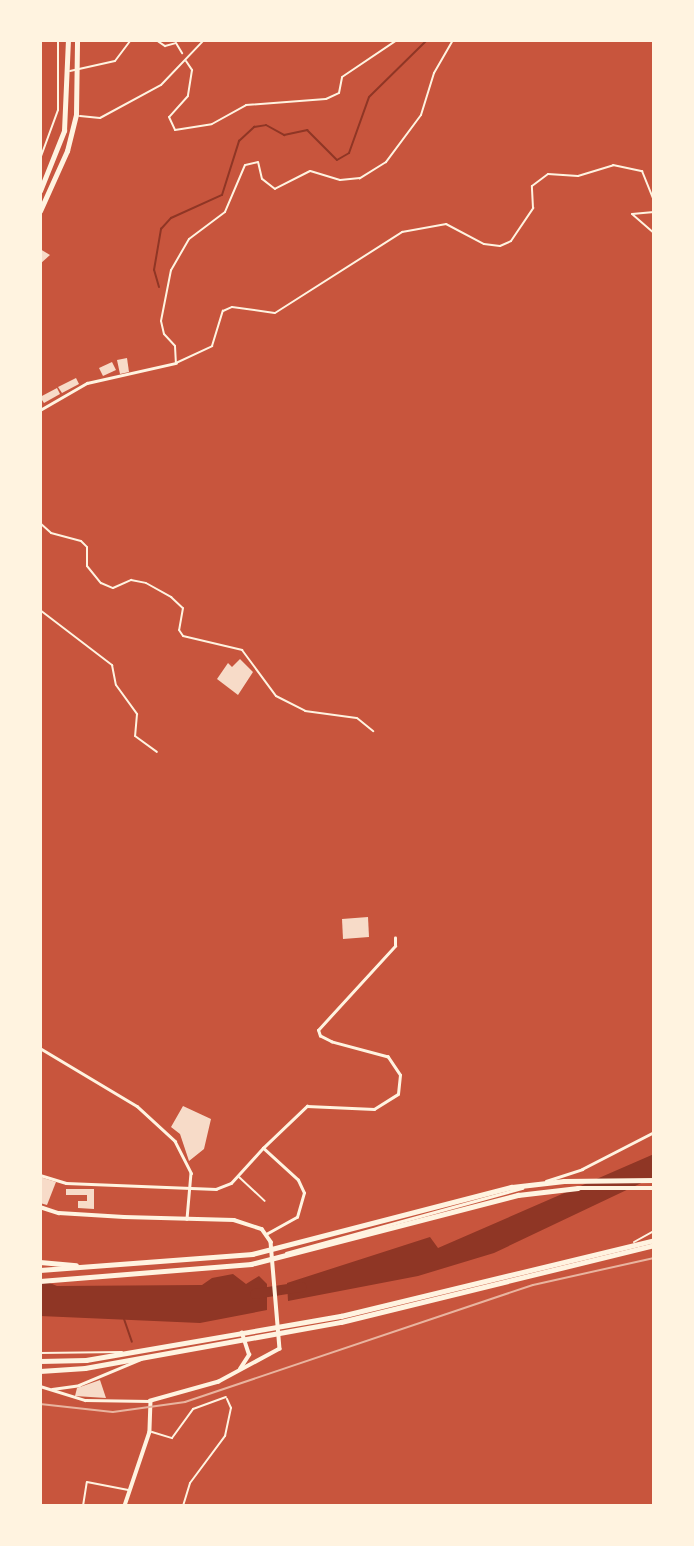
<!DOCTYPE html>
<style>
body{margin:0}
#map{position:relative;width:694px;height:1546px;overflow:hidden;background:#c8553d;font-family:"IBM Plex Serif",serif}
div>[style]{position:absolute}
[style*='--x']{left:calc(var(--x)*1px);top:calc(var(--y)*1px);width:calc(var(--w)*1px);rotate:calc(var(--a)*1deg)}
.water>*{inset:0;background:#8f3625}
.stream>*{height:2px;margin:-1px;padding:0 1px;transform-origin:1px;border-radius:1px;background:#8f3625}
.river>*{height:10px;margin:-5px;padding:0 5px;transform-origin:5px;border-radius:5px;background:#8f3625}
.building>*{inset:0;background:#f7dbc8}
.path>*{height:2px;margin:-1px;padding:0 1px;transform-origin:1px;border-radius:1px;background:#fff3e0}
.service>*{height:2px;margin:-1px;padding:0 1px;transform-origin:1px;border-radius:1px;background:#fff3e0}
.minor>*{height:2.5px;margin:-1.25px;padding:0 1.25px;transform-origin:1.25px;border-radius:1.25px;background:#fff3e0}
.tertiary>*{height:3.5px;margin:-1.75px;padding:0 1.75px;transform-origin:1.75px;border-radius:1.75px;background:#fff3e0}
.primary>*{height:4.5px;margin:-2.25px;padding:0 2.25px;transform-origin:2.25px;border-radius:2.25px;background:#fff3e0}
.trunk>*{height:4.5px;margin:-2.25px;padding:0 2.25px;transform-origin:2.25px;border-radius:2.25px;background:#fff3e0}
.rail>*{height:2px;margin:-1px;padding:0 1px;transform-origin:1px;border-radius:1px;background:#e9b49f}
span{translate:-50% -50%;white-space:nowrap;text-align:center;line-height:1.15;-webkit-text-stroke:5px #fff3e0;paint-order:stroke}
.frame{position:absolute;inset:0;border:42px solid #fff3e0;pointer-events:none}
</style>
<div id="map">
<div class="water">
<i style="clip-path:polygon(654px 1154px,654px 1177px,494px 1253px,418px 1276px,288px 1301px,287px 1283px,430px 1237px,438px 1248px)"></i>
<i style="clip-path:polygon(233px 1274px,246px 1284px,259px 1276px,267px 1284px,267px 1310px,200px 1323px,40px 1316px,40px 1279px,57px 1286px,202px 1285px,212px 1278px)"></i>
</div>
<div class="stream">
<i style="--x:159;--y:287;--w:18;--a:-106"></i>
<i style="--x:154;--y:270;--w:42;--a:-80.3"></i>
<i style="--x:161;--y:229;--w:15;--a:-48"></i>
<i style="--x:171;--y:218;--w:56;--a:-24.3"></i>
<i style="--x:222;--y:195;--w:57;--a:-72.5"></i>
<i style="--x:239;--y:141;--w:21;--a:-43"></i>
<i style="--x:254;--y:127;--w:12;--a:-9"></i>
<i style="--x:266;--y:125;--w:21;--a:29"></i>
<i style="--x:284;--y:135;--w:24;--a:-12"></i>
<i style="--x:307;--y:130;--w:42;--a:45"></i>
<i style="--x:337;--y:160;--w:14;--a:-30"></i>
<i style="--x:349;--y:153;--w:59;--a:-70.3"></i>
<i style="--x:369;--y:97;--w:81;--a:-44.5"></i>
<i style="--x:124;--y:1319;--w:24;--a:71"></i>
</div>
<div class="river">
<i style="--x:255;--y:1294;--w:47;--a:-8.7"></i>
</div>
<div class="building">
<i style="clip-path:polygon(40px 249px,50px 255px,40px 264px)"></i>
<i style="clip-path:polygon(127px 358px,129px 372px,120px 374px,117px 360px)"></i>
<i style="clip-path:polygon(112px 362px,116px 370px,103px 376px,99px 368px)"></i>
<i style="clip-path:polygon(76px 378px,79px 384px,62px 393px,58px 387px)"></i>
<i style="clip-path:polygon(57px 388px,60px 394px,44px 403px,40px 397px)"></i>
<i style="clip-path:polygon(240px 659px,253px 672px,238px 695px,217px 679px,228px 663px,232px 667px)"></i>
<i style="clip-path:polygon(368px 917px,369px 937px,343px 939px,342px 919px)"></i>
<i style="clip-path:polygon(183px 1106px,211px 1119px,204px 1149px,189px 1161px,180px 1134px,171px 1127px)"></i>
<i style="clip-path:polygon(40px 1177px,56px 1182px,47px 1205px,40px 1203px)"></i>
<i style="clip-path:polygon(66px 1189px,94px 1189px,94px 1209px,78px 1208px,78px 1201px,87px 1201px,87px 1195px,66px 1195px)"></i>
<i style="clip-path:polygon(100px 1380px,106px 1398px,75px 1396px,77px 1388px)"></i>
</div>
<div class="path">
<i style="--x:186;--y:61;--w:11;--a:56"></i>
<i style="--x:192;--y:70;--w:26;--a:99"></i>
<i style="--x:188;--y:96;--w:28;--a:132"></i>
<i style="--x:169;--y:117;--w:14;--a:65"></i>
<i style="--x:175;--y:130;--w:37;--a:-9"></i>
<i style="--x:212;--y:124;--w:39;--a:-29"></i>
<i style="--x:246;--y:105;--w:80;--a:-4.3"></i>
<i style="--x:326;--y:99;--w:14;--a:-25"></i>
<i style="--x:339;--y:93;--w:16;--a:-79"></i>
<i style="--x:342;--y:77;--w:66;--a:-33.9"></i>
<i style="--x:80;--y:116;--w:20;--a:6"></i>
<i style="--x:100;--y:118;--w:69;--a:-28.4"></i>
<i style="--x:161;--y:85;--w:62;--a:-46.3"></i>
<i style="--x:40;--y:610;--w:91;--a:37.4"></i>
<i style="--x:112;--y:665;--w:20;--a:79"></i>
<i style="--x:116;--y:685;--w:36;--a:54"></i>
<i style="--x:137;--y:714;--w:22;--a:95"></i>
<i style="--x:135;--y:736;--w:27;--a:36"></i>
<i style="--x:183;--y:1506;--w:24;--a:-73"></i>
<i style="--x:190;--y:1483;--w:59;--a:-53.3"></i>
<i style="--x:225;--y:1436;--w:29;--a:-78"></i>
<i style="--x:231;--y:1408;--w:10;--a:-114"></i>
</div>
<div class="service">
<i style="--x:156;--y:40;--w:11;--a:34"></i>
<i style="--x:165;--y:46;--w:11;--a:-15"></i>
<i style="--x:176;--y:43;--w:12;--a:59"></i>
<i style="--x:453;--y:40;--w:38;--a:120"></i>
<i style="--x:434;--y:73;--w:44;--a:107.2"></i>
<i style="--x:421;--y:115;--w:59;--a:126.7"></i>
<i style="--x:386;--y:162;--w:31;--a:148"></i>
<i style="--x:360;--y:178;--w:20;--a:174"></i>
<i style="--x:340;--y:180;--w:31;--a:-163"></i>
<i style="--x:310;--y:171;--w:39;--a:153"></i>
<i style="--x:275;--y:189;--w:16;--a:-142"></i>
<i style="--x:262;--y:179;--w:17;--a:-103"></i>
<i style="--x:258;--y:162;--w:13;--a:167"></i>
<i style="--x:245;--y:165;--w:51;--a:113.1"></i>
<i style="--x:225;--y:212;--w:45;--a:143.1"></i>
<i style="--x:189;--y:239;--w:36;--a:120"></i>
<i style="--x:171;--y:270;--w:52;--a:101.1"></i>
<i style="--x:161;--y:321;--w:13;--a:77"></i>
<i style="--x:164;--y:334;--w:16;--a:47"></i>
<i style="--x:175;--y:346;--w:17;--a:87"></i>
<i style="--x:176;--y:363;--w:40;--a:-25"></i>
<i style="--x:212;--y:346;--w:37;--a:-73"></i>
<i style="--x:223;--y:311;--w:10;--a:-24"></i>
<i style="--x:232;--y:307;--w:43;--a:7.9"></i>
<i style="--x:275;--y:313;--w:151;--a:-32.5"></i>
<i style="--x:402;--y:232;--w:45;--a:-10.3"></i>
<i style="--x:446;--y:224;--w:43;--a:27.8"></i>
<i style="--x:484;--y:244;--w:16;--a:7"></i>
<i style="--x:500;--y:246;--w:12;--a:-24"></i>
<i style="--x:511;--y:241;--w:40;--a:-56"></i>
<i style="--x:533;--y:208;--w:22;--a:-93"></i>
<i style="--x:532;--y:186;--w:20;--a:-37"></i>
<i style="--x:548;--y:174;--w:30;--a:4"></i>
<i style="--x:578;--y:176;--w:37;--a:-17"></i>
<i style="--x:613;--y:165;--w:30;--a:12"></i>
<i style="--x:642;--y:171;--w:32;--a:68"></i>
<i style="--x:70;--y:71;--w:46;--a:-12.5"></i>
<i style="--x:115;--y:61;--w:26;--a:-53"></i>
<i style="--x:40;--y:159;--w:52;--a:-69.8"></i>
<i style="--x:58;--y:110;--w:70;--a:-90"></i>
<i style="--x:654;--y:212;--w:22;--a:175"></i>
<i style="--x:632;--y:214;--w:29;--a:41"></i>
<i style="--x:40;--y:523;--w:15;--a:42"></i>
<i style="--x:51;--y:533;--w:31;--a:15"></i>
<i style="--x:81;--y:541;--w:8;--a:45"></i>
<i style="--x:87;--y:547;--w:19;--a:90"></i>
<i style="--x:87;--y:566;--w:22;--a:51"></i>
<i style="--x:101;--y:583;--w:13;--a:23"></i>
<i style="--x:113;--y:588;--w:20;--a:-24"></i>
<i style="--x:131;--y:580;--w:15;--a:11"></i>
<i style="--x:146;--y:583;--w:29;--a:29"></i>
<i style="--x:171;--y:597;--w:16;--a:43"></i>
<i style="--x:183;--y:608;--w:22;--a:100"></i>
<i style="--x:179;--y:630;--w:7;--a:56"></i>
<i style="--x:183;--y:636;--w:61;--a:13.3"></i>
<i style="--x:242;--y:650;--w:57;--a:53.5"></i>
<i style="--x:276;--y:696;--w:33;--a:27"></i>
<i style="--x:305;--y:711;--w:52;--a:7.7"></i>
<i style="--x:357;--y:718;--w:21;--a:39"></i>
<i style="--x:239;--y:1177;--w:35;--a:43"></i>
<i style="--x:634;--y:1242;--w:23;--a:-29"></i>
<i style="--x:40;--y:1353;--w:82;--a:-0.7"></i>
<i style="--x:152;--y:1432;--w:21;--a:17"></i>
<i style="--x:172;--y:1438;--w:36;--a:-54"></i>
<i style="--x:193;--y:1409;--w:35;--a:-20"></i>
<i style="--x:83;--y:1506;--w:24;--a:-81"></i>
<i style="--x:87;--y:1482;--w:42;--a:11"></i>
</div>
<div class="minor">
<i style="--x:40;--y:410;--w:54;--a:-29.9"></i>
<i style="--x:87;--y:383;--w:91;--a:-12.7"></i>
<i style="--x:40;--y:1048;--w:113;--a:30.9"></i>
<i style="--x:137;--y:1106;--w:52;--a:42.6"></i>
<i style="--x:175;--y:1141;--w:36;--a:63"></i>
<i style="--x:191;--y:1173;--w:46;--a:95"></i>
<i style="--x:40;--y:1175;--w:27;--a:17"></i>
<i style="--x:66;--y:1183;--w:150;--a:2.3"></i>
<i style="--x:216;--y:1189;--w:16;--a:-22"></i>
<i style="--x:231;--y:1183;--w:47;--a:-47.6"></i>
<i style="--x:546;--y:1181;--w:38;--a:-18"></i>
<i style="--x:582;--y:1169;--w:81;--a:-27.2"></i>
<i style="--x:266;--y:1234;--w:35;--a:-29"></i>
<i style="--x:297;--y:1217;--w:25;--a:-74"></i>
<i style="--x:304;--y:1193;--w:14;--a:-115"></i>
<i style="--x:298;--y:1180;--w:47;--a:-137.6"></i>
<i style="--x:263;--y:1148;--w:61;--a:-43.7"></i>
<i style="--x:307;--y:1106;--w:67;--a:2.6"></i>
<i style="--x:374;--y:1109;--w:28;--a:-32"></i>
<i style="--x:398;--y:1094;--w:19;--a:-84"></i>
<i style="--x:400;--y:1075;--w:22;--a:-124"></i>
<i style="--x:388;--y:1057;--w:58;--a:-165"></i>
<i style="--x:332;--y:1042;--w:13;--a:-153"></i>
<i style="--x:320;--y:1036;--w:6;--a:-108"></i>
<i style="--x:318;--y:1030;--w:114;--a:-47.5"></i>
<i style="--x:395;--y:946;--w:8;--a:-90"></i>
<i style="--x:286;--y:1253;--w:245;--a:-15.4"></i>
<i style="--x:40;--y:1386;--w:47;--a:17.3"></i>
<i style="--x:85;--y:1400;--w:65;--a:0.9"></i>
<i style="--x:52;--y:1389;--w:27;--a:-8"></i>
<i style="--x:79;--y:1385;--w:67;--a:-22.8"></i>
</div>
<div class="tertiary">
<i style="--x:40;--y:1207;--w:20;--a:18"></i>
<i style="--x:59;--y:1213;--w:65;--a:3.5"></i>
<i style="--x:124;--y:1217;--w:110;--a:1.6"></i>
<i style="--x:234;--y:1220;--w:29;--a:18"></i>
<i style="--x:262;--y:1229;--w:16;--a:55"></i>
<i style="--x:271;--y:1242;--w:107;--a:85.2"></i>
<i style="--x:280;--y:1349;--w:69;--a:151.6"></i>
<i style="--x:219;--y:1382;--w:71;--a:164.4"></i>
<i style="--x:151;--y:1401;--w:31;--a:92"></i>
<i style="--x:150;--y:1432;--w:78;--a:108.7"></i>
<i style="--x:240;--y:1369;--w:17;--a:-57"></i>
<i style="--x:249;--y:1355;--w:23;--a:-108"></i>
</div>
<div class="primary">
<i style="--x:40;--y:191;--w:65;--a:-68.2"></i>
<i style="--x:64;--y:131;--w:91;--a:-87.5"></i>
<i style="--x:40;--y:211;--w:66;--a:-65.8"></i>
<i style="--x:67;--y:151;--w:37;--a:-76"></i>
<i style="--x:76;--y:115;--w:75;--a:-89.2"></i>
<i style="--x:40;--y:1361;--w:46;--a:-1.2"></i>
<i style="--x:86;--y:1360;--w:259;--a:-9.8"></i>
<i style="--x:341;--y:1316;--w:322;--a:-13.6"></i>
<i style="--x:40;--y:1371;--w:45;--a:-3.8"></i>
<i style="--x:85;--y:1368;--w:260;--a:-10.2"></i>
<i style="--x:341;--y:1322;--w:322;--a:-13.8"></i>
</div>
<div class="trunk">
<i style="--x:40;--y:1262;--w:36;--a:5"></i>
<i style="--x:40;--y:1270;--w:213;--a:-4.3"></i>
<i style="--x:252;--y:1254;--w:268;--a:-14.5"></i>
<i style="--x:512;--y:1187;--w:52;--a:-6.6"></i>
<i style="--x:564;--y:1181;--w:90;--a:-0.6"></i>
<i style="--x:40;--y:1281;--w:212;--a:-4.6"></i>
<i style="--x:251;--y:1264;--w:276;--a:-14.5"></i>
<i style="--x:518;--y:1195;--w:60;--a:-6.7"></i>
<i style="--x:578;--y:1188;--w:76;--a:0"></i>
</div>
<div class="rail">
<i style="--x:40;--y:1404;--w:73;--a:6.3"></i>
<i style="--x:113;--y:1412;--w:73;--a:-7.9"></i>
<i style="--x:185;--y:1402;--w:367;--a:-18.6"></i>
<i style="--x:533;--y:1285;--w:124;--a:-12.6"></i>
</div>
<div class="frame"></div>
</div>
